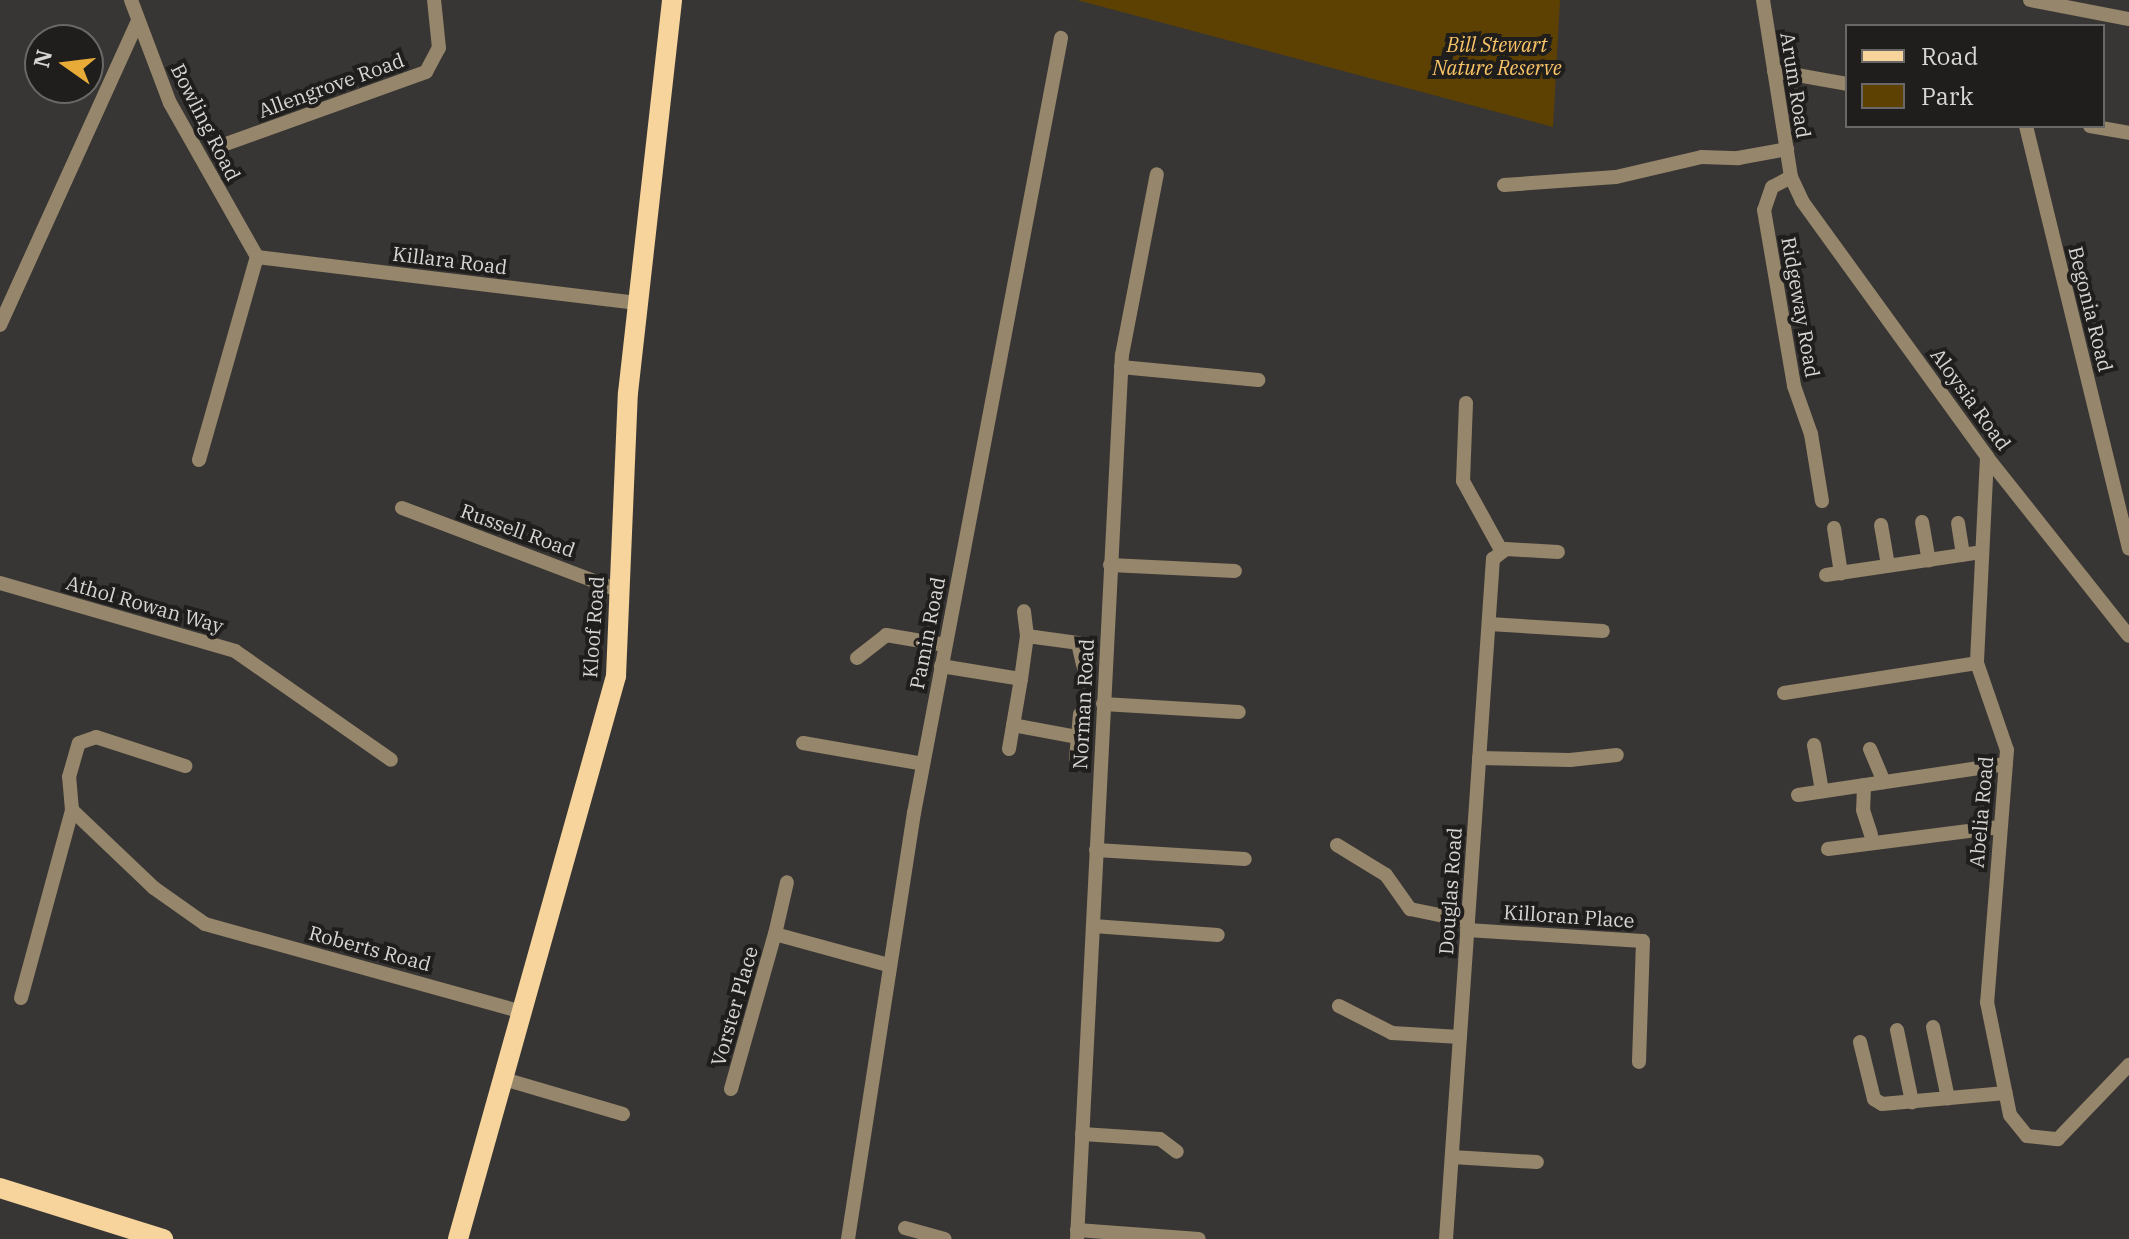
<!DOCTYPE html>
<style>
body{margin:0}
#map{position:relative;width:2129px;height:1239px;overflow:hidden;background:#383634;font-family:"IBM Plex Serif",serif}
div>[style]{position:absolute}
[style*='--x']{left:calc(var(--x)*1px);top:calc(var(--y)*1px);width:calc(var(--w)*1px);rotate:calc(var(--a)*1deg)}
.green>*{inset:0;background:#5d4102}
.minor>*{height:14px;margin:-7px;padding:0 7px;transform-origin:7px;border-radius:7px;background:#96866b}
.major>*{height:20px;margin:-10px;padding:0 10px;transform-origin:10px;border-radius:10px;background:#f6d49b}
span{translate:-50% -50%;white-space:nowrap;text-align:center;line-height:1.15;-webkit-text-stroke:8px #1f1e1d;paint-order:stroke}
.park-label{font-size:20px;color:#fac467;font-style:italic}
.street-label{font-size:20px;color:#d7d6d4}
.legend{position:absolute;left:1845px;top:24px;width:260px;height:104px;box-sizing:border-box;background:#1f1e1d;border:2px solid #696866;margin:0;padding:10px 14px;list-style:none;font-size:24px;color:#d7d6d4}
.legend li{display:flex;align-items:center;gap:16px;height:40px}
.legend b{width:40px;border:2px solid #696866}
.north{position:absolute;left:24px;top:24px;width:80px;height:80px;box-sizing:border-box;background:#1f1e1d;border:2px solid #696866;border-radius:50%;rotate:284deg;font-size:22px;font-weight:700;line-height:32px;text-align:center;color:#d7d6d4}
.north::after{content:'';display:block;margin:auto;width:28px;height:36px;background:#e8ab37;clip-path:polygon(50% 0,100% 100%,50% 72%,0 100%)}
</style>
<div id="map">
<div class="green">
<i style="clip-path:polygon(1078px 0,1560px 0,1553px 127px,1077px 0)"></i>
</div>
<div class="minor">
<i style="--x:131;--y:0;--w:110;--a:69.3"></i>
<i style="--x:170;--y:103;--w:177;--a:60.5"></i>
<i style="--x:1763;--y:0;--w:179;--a:81"></i>
<i style="--x:1791;--y:177;--w:26;--a:65"></i>
<i style="--x:1802;--y:201;--w:316;--a:54.1"></i>
<i style="--x:1987;--y:457;--w:228;--a:51.6"></i>
<i style="--x:2030;--y:0;--w:101;--a:10.9"></i>
<i style="--x:1774;--y:71;--w:74;--a:10.1"></i>
<i style="--x:2026;--y:126;--w:435;--a:76.3"></i>
<i style="--x:2090;--y:126;--w:40;--a:10"></i>
<i style="--x:223;--y:145;--w:216;--a:-19.8"></i>
<i style="--x:426;--y:72;--w:27;--a:-62"></i>
<i style="--x:439;--y:48;--w:48;--a:-95.9"></i>
<i style="--x:1791;--y:177;--w:21;--a:152"></i>
<i style="--x:1772;--y:187;--w:24;--a:109"></i>
<i style="--x:1764;--y:210;--w:179;--a:80.3"></i>
<i style="--x:1794;--y:386;--w:51;--a:70.5"></i>
<i style="--x:1811;--y:434;--w:68;--a:80.7"></i>
<i style="--x:1504;--y:185;--w:112;--a:-4.1"></i>
<i style="--x:1616;--y:177;--w:88;--a:-13.1"></i>
<i style="--x:1702;--y:157;--w:36;--a:2"></i>
<i style="--x:1738;--y:158;--w:50;--a:-10.4"></i>
<i style="--x:257;--y:257;--w:385;--a:6.9"></i>
<i style="--x:0;--y:325;--w:332;--a:-65.6"></i>
<i style="--x:1121;--y:367;--w:138;--a:5.4"></i>
<i style="--x:1466;--y:403;--w:78;--a:92.2"></i>
<i style="--x:1463;--y:481;--w:79;--a:61.2"></i>
<i style="--x:1987;--y:457;--w:206;--a:92.8"></i>
<i style="--x:1977;--y:663;--w:92;--a:71"></i>
<i style="--x:2007;--y:750;--w:253;--a:94.5"></i>
<i style="--x:1987;--y:1002;--w:115;--a:78.5"></i>
<i style="--x:2010;--y:1115;--w:27;--a:51"></i>
<i style="--x:2027;--y:1136;--w:31;--a:6"></i>
<i style="--x:2058;--y:1139;--w:103;--a:-46.2"></i>
<i style="--x:199;--y:460;--w:211;--a:-74.1"></i>
<i style="--x:402;--y:508;--w:233;--a:20.8"></i>
<i style="--x:1922;--y:522;--w:39;--a:80"></i>
<i style="--x:1958;--y:523;--w:32;--a:81"></i>
<i style="--x:1881;--y:525;--w:41;--a:80.1"></i>
<i style="--x:1834;--y:528;--w:46;--a:81.2"></i>
<i style="--x:1110;--y:565;--w:125;--a:2.7"></i>
<i style="--x:1826;--y:575;--w:157;--a:-8.4"></i>
<i style="--x:0;--y:583;--w:245;--a:16.1"></i>
<i style="--x:235;--y:651;--w:190;--a:34.9"></i>
<i style="--x:1489;--y:624;--w:114;--a:3.5"></i>
<i style="--x:1027;--y:636;--w:51;--a:7.8"></i>
<i style="--x:1078;--y:643;--w:23;--a:77"></i>
<i style="--x:857;--y:658;--w:37;--a:-38"></i>
<i style="--x:886;--y:635;--w:60;--a:9.6"></i>
<i style="--x:941;--y:666;--w:81;--a:9.2"></i>
<i style="--x:1021;--y:679;--w:43;--a:-82.1"></i>
<i style="--x:1027;--y:636;--w:25;--a:-97"></i>
<i style="--x:1784;--y:693;--w:195;--a:-8.8"></i>
<i style="--x:1103;--y:704;--w:136;--a:3.4"></i>
<i style="--x:1013;--y:725;--w:66;--a:10.5"></i>
<i style="--x:1078;--y:737;--w:23;--a:-85"></i>
<i style="--x:803;--y:743;--w:122;--a:9.9"></i>
<i style="--x:1814;--y:745;--w:47;--a:80.1"></i>
<i style="--x:1009;--y:749;--w:71;--a:-80.3"></i>
<i style="--x:1870;--y:749;--w:36;--a:67"></i>
<i style="--x:1479;--y:758;--w:91;--a:1.3"></i>
<i style="--x:1570;--y:760;--w:47;--a:-6.1"></i>
<i style="--x:1076;--y:759;--w:22;--a:-85"></i>
<i style="--x:1864;--y:785;--w:25;--a:92"></i>
<i style="--x:1863;--y:810;--w:26;--a:72"></i>
<i style="--x:1798;--y:795;--w:210;--a:-8.5"></i>
<i style="--x:72;--y:810;--w:113;--a:43.6"></i>
<i style="--x:154;--y:888;--w:62;--a:35.2"></i>
<i style="--x:205;--y:924;--w:330;--a:15.5"></i>
<i style="--x:1337;--y:845;--w:57;--a:31.5"></i>
<i style="--x:1386;--y:875;--w:42;--a:54.8"></i>
<i style="--x:1410;--y:909;--w:59;--a:11.7"></i>
<i style="--x:1828;--y:849;--w:173;--a:-7.3"></i>
<i style="--x:1096;--y:850;--w:149;--a:3.5"></i>
<i style="--x:1093;--y:926;--w:125;--a:4.1"></i>
<i style="--x:1467;--y:930;--w:176;--a:3.6"></i>
<i style="--x:1643;--y:941;--w:121;--a:91.9"></i>
<i style="--x:775;--y:934;--w:53;--a:-77"></i>
<i style="--x:21;--y:998;--w:195;--a:-74.8"></i>
<i style="--x:72;--y:810;--w:33;--a:-95"></i>
<i style="--x:69;--y:777;--w:35;--a:-74"></i>
<i style="--x:79;--y:743;--w:18;--a:-19"></i>
<i style="--x:96;--y:737;--w:94;--a:18"></i>
<i style="--x:1339;--y:1006;--w:59;--a:27"></i>
<i style="--x:1392;--y:1033;--w:68;--a:3.4"></i>
<i style="--x:1933;--y:1027;--w:73;--a:78.1"></i>
<i style="--x:1897;--y:1030;--w:74;--a:78.2"></i>
<i style="--x:1860;--y:1042;--w:59;--a:76.2"></i>
<i style="--x:1874;--y:1099;--w:9;--a:32"></i>
<i style="--x:1882;--y:1104;--w:124;--a:-5.1"></i>
<i style="--x:504;--y:1079;--w:124;--a:16.4"></i>
<i style="--x:731;--y:1089;--w:161;--a:-74.2"></i>
<i style="--x:775;--y:934;--w:117;--a:15.3"></i>
<i style="--x:1082;--y:1134;--w:78;--a:3.7"></i>
<i style="--x:1160;--y:1139;--w:21;--a:37"></i>
<i style="--x:1452;--y:1157;--w:85;--a:3.4"></i>
<i style="--x:905;--y:1228;--w:41;--a:15.4"></i>
<i style="--x:1077;--y:1230;--w:122;--a:4.2"></i>
<i style="--x:848;--y:1239;--w:431;--a:-81.2"></i>
<i style="--x:914;--y:813;--w:789;--a:-79.26"></i>
<i style="--x:1077;--y:1239;--w:885;--a:-87.09"></i>
<i style="--x:1122;--y:355;--w:184;--a:-79.1"></i>
<i style="--x:1446;--y:1239;--w:682;--a:-86.05"></i>
<i style="--x:1493;--y:559;--w:16;--a:-38"></i>
<i style="--x:1506;--y:549;--w:52;--a:3.3"></i>
</div>
<div class="major">
<i style="--x:0;--y:1188;--w:171;--a:17.4"></i>
<i style="--x:458;--y:1239;--w:585;--a:-74.32"></i>
<i style="--x:616;--y:676;--w:283;--a:-87.6"></i>
<i style="--x:628;--y:393;--w:395;--a:-83.6"></i>
</div>
<div class="park-label">
<span style="left:1497px;top:56px">Bill Stewart<br>Nature Reserve</span>
</div>
<div class="street-label">
<span style="left:331px;top:85px;rotate:-20deg">Allengrove Road</span>
<span style="left:1796px;top:85px;rotate:81deg">Arum Road</span>
<span style="left:206px;top:122px;rotate:63deg">Bowling Road</span>
<span style="left:450px;top:260px;rotate:7deg">Killara Road</span>
<span style="left:1801px;top:307px;rotate:80deg">Ridgeway Road</span>
<span style="left:2091px;top:309px;rotate:76deg">Begonia Road</span>
<span style="left:1971px;top:399px;rotate:54deg">Aloysia Road</span>
<span style="left:518px;top:530px;rotate:20deg">Russell Road</span>
<span style="left:145px;top:604px;rotate:16deg">Athol Rowan Way</span>
<span style="left:593px;top:627px;rotate:-86deg">Kloof Road</span>
<span style="left:927px;top:633px;rotate:-79deg">Pamin Road</span>
<span style="left:1083px;top:704px;rotate:-87deg">Norman Road</span>
<span style="left:1981px;top:812px;rotate:-85deg">Abelia Road</span>
<span style="left:1450px;top:891px;rotate:-86deg">Douglas Road</span>
<span style="left:1569px;top:916px;rotate:4deg">Killoran Place</span>
<span style="left:370px;top:948px;rotate:15deg">Roberts Road</span>
<span style="left:734px;top:1006px;rotate:-74deg">Vorster Place</span>
</div>
<ul class="legend">
<li><b style="height:10px;background:#f6d49b"></b>Road</li>
<li><b style="height:22px;background:#5d4102"></b>Park</li>
</ul>
<div class="north">N</div>
</div>
